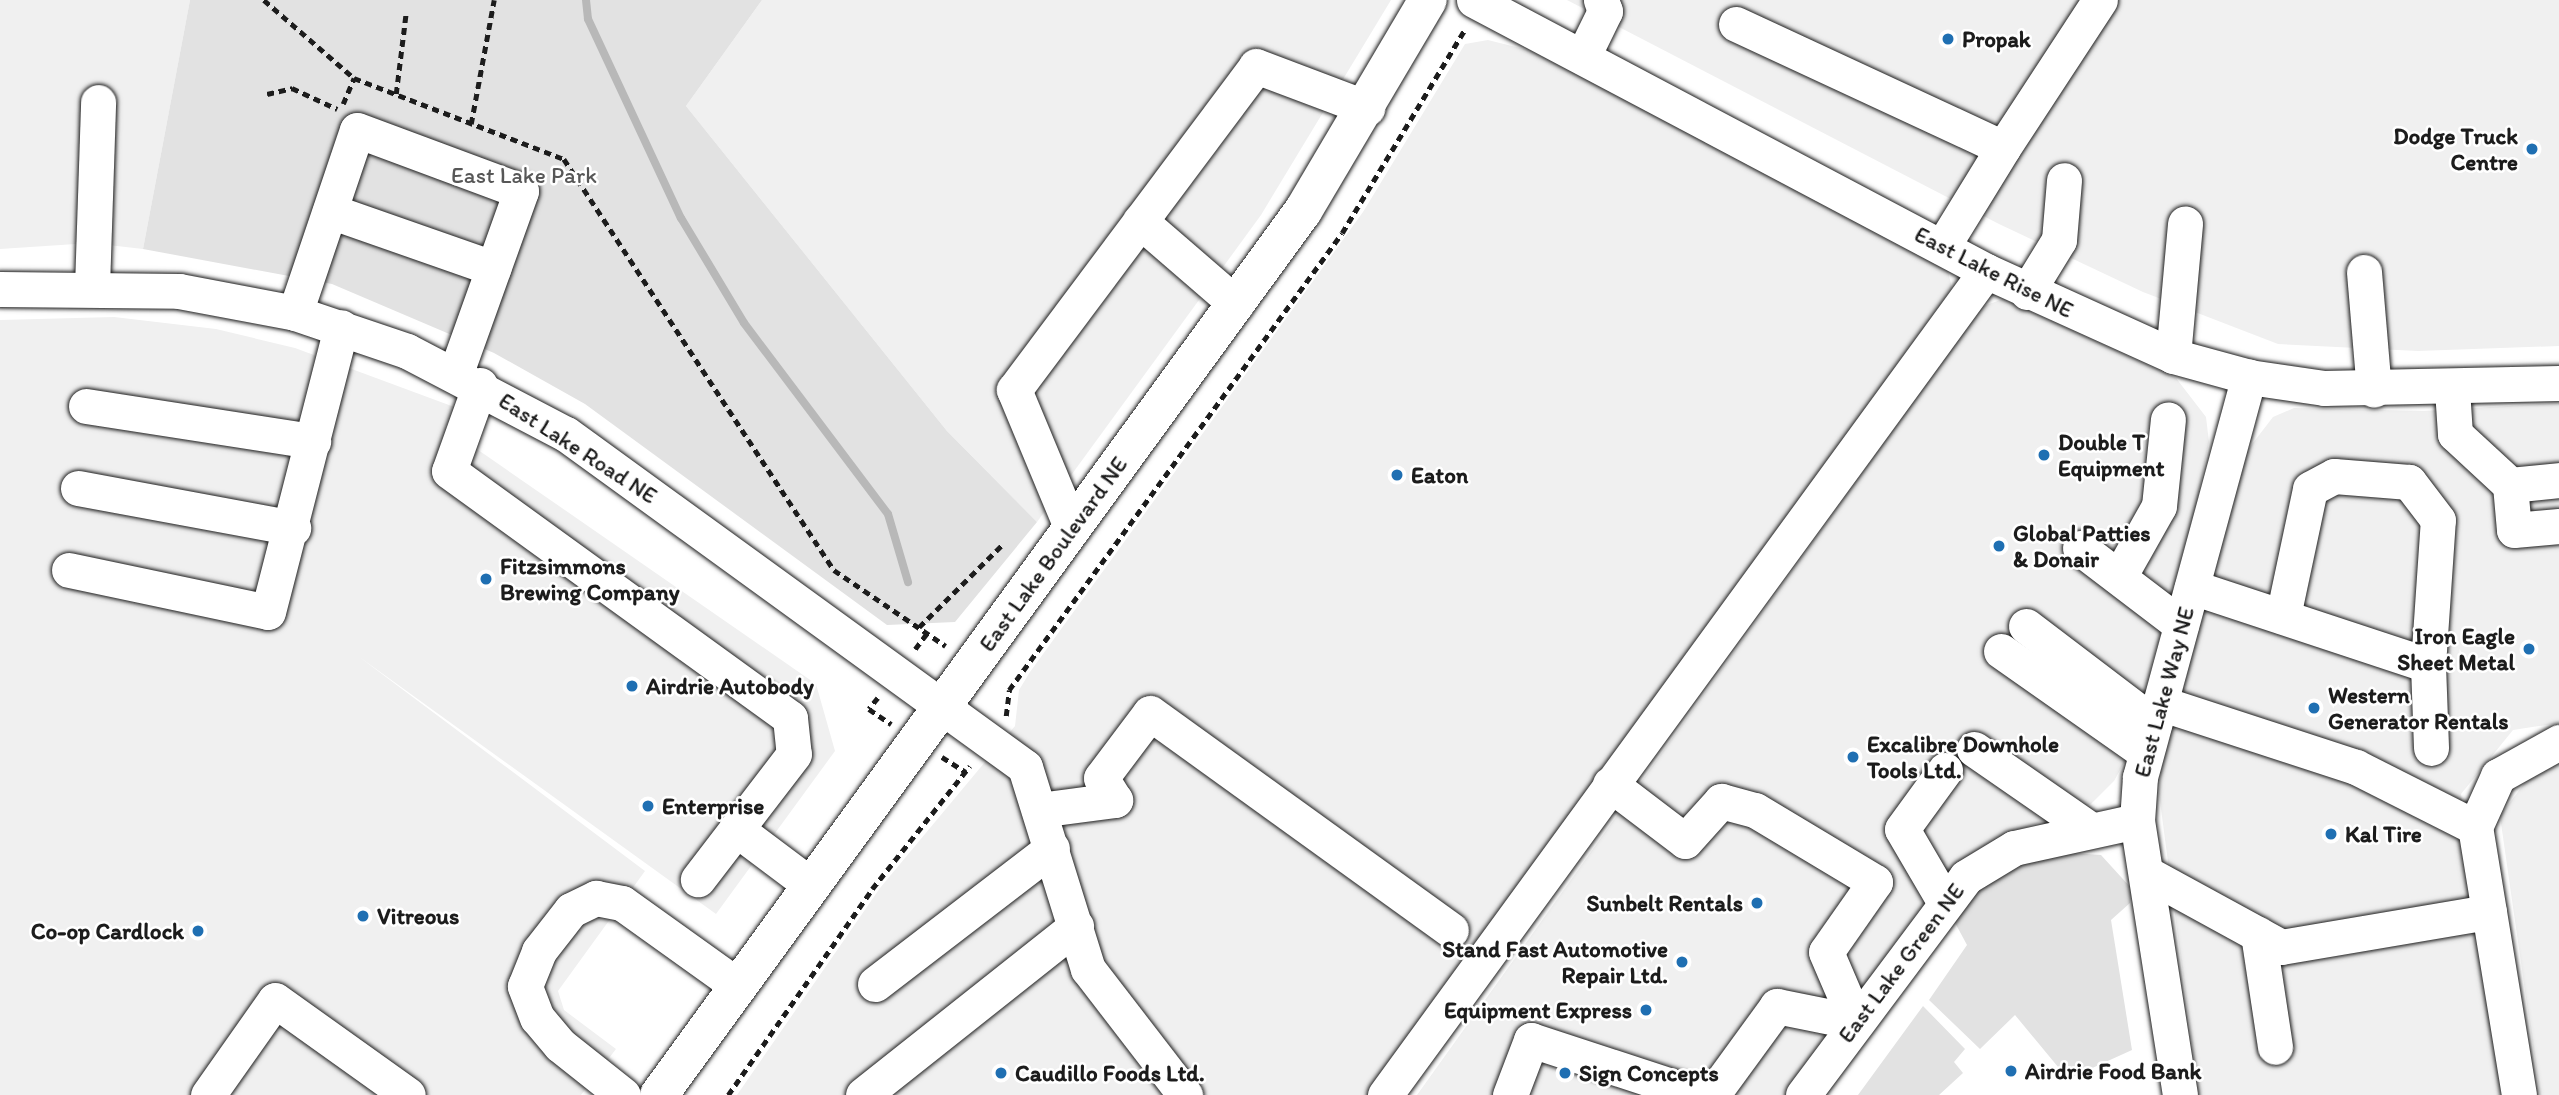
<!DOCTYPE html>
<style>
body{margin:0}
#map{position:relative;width:2559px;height:1095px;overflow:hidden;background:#fff;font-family:Itim,sans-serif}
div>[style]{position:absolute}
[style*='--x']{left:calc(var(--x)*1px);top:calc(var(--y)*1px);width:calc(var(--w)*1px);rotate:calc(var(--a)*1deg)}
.built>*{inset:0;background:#f0f0f0}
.green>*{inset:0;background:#e2e2e2}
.stream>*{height:8px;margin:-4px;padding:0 4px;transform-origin:4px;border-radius:4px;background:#b8b8b8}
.path>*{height:4.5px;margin-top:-2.25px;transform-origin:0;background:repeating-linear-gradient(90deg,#1c1c1c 0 7px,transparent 0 12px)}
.roads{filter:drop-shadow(0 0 2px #1c1c1c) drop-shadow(0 0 2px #1c1c1c)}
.minor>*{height:35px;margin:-17.5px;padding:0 17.5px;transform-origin:17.5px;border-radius:17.5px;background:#fff}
.major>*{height:38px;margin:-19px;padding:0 19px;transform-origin:19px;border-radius:19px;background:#fff}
.dots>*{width:19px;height:19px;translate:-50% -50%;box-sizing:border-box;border:4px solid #fff;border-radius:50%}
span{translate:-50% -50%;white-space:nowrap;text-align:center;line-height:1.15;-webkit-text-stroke:5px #fff;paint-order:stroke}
.poi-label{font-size:23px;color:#1c1c1c;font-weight:700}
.left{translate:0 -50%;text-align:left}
.right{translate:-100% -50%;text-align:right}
.park-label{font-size:23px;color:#575757}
.street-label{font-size:23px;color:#1c1c1c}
</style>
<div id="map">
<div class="built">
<i style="clip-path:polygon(0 0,190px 0,143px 249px,91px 243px,0 249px)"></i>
<i style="clip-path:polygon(762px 0,1391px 0,1261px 215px,1037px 522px,947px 431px,686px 106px)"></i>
<i style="clip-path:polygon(1567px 0,2559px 0,2559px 346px,2418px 351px,2278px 344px,2143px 292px,1999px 224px)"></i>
<i style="clip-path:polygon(1488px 40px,1532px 51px,1947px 267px,1952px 288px,1370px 1095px,737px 1095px,880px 888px,1015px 726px,1019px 690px,1030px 672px,1363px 212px,1465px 44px)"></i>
<i style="clip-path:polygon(2003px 299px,2176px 378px,2206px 417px,2209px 442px,2197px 501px,2126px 759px,2114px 781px,2091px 804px,2021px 829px,1949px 873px,1786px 1095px,1417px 1095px,1981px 307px)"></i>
<i style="clip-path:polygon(114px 317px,216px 329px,295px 348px,457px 408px,445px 427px,816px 684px,835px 751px,716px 914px,358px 656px,645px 871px,558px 991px,564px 1010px,616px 1049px,581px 1095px,0 1095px,0 320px)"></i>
<i style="clip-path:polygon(2559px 403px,2559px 723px,2513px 730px,2461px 794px,2503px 1095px,2199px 1095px,2159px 794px,2162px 760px,2246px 452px,2273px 417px,2294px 408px,2424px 411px)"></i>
<i style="clip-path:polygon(2559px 760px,2559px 1095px,2540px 1095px,2500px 816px,2535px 769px)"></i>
</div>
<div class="green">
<i style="clip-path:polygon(190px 0,762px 0,686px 106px,947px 431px,1037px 522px,955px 622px,887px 625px,585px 404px,494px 353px,332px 284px,143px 249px)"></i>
<i style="clip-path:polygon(2072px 853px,2101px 855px,2132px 889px,2130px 903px,2111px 920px,2132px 1050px,2068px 1079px,2015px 1015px,1980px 1049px,1929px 1000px,1967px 945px,1953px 919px,1962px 905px,1988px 880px,2024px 861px)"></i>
<i style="clip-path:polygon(1923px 1006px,1965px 1049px,1954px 1062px,1963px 1073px,1939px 1095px,1858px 1095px)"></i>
</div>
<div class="stream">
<i style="--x:586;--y:0;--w:19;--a:84"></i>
<i style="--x:588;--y:19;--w:220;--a:65"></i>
<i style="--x:681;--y:218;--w:122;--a:59"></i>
<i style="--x:744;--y:323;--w:239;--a:53"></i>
<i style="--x:888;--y:514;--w:71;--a:73.6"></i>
</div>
<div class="path">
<i style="--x:264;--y:0;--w:119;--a:40.9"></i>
<i style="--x:354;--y:78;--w:225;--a:21.1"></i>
<i style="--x:564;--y:159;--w:492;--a:56.7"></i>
<i style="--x:834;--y:570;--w:135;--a:34.2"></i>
<i style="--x:267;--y:94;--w:26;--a:-13"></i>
<i style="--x:292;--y:88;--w:50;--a:25"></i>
<i style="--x:396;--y:94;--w:82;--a:-83"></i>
<i style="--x:343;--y:104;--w:28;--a:-67"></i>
<i style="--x:471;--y:124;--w:126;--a:-79.5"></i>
<i style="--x:919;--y:627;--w:118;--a:-44.7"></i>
<i style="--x:915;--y:649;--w:20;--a:-53"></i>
<i style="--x:878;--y:698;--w:14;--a:129"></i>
<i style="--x:869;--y:709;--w:27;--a:34"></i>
<i style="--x:1006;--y:716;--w:26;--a:-83"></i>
<i style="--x:1009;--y:690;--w:565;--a:-53.92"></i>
<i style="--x:1342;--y:233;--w:238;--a:-58.9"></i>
<i style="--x:942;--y:757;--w:28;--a:32"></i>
<i style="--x:728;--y:1095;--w:251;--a:-55"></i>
<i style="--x:872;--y:889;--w:157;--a:-51.5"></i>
</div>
<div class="roads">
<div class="minor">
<i style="--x:1474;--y:0;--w:579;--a:27.89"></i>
<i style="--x:1986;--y:271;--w:205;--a:24.4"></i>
<i style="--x:2173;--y:356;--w:79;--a:15.4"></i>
<i style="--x:2249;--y:377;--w:76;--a:8.3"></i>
<i style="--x:2324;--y:388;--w:235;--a:-1.2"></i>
<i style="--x:1736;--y:24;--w:294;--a:24.9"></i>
<i style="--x:2003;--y:148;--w:116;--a:121.6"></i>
<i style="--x:1583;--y:56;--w:50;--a:-63.9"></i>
<i style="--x:1605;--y:11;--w:12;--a:-110"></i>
<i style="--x:2003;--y:148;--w:177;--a:-56.8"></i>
<i style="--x:330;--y:211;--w:173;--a:19.3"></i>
<i style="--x:1140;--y:221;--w:127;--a:40.8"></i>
<i style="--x:2364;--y:272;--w:118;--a:85.2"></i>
<i style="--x:92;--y:287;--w:185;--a:-88.1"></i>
<i style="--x:0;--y:289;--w:179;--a:0.6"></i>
<i style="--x:179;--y:291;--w:118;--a:10.7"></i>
<i style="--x:295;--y:313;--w:118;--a:18.7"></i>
<i style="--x:407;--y:351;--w:179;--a:27.6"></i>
<i style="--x:566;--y:434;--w:567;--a:35.96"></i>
<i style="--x:1025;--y:767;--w:212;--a:72.7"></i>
<i style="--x:1088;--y:969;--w:159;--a:52.4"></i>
<i style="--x:2027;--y:292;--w:61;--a:-58.4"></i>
<i style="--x:2059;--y:240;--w:60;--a:-85.2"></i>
<i style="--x:295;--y:313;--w:193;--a:-71.3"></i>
<i style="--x:357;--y:130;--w:175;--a:20.4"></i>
<i style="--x:521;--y:191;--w:193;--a:109.7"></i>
<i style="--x:2173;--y:356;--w:133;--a:-84.8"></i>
<i style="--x:480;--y:385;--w:91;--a:109.8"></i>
<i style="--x:449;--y:471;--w:421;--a:35.9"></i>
<i style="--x:790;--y:718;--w:36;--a:84"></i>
<i style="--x:794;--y:754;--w:158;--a:127.5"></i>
<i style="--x:2452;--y:389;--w:45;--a:86.2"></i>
<i style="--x:2455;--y:434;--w:75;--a:42.8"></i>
<i style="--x:2510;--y:485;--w:45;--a:84.9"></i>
<i style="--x:2514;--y:530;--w:45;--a:-5.1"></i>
<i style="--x:86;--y:406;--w:230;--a:8.8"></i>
<i style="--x:2510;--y:485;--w:49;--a:-5.8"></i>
<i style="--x:78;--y:488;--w:219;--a:10.5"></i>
<i style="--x:1072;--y:529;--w:151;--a:-112.6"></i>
<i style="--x:1014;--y:390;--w:404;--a:-53.2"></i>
<i style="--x:1256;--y:66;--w:119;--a:20.7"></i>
<i style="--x:2080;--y:548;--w:127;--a:37.3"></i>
<i style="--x:69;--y:570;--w:203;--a:11.9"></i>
<i style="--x:268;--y:612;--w:294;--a:-75.6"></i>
<i style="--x:2119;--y:577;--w:81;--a:-60.6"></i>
<i style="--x:2159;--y:506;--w:87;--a:-84.1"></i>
<i style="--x:2192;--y:587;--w:249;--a:18.3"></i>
<i style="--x:2428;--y:665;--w:145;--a:-86.1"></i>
<i style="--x:2438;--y:520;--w:48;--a:-127.3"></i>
<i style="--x:2409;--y:482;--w:75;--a:-175.4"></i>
<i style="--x:2334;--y:476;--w:27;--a:152"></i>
<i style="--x:2310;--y:489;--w:130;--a:102"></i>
<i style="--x:2026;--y:626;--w:161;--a:37.2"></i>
<i style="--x:2001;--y:651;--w:177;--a:35.1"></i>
<i style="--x:2428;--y:665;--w:83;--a:87.9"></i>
<i style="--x:2160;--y:703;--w:206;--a:18.1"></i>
<i style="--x:2356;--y:767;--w:133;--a:26.8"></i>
<i style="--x:1974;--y:749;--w:142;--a:34.7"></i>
<i style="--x:1610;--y:784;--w:94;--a:37.2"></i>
<i style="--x:1685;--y:841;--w:54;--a:-48"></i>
<i style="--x:1721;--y:801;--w:35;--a:15"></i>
<i style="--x:1755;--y:810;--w:140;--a:31"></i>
<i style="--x:1875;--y:882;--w:85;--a:125"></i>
<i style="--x:1826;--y:952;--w:76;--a:66.8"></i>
<i style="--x:1856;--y:1022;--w:81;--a:-168.6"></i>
<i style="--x:1777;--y:1006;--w:110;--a:126.1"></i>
<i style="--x:1039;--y:810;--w:77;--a:-7.5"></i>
<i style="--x:1115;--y:800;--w:26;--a:-122"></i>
<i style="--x:1101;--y:778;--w:81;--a:-53"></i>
<i style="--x:1150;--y:713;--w:371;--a:35.8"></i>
<i style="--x:736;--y:829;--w:95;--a:36.9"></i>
<i style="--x:2146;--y:873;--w:154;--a:28.7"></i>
<i style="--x:2281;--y:947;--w:211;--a:-9.6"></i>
<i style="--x:1944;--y:901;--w:83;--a:-120.3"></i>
<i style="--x:1902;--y:829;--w:73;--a:-53.9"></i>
<i style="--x:2258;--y:934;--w:114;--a:81.4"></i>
<i style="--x:875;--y:984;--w:223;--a:-37.5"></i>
<i style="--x:208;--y:1095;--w:116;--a:-54.8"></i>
<i style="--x:275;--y:1000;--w:163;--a:35.5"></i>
<i style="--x:623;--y:1095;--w:80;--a:-141.6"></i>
<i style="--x:560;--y:1045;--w:35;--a:-130"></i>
<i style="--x:537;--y:1018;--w:34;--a:-111"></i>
<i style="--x:525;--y:986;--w:38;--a:-68"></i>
<i style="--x:539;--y:951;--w:52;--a:-52"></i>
<i style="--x:571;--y:910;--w:28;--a:-26"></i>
<i style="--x:596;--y:898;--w:26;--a:11"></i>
<i style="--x:622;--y:903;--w:143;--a:35.6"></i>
<i style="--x:863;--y:1095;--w:272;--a:-38.4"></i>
<i style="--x:1385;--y:1095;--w:1020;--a:-53.89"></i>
<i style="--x:1510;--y:1095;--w:59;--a:-69.1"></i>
<i style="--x:1531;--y:1040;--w:176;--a:18.2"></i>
<i style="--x:1803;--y:1095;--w:272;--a:-53.2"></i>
<i style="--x:1966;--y:877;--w:56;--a:-31.1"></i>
<i style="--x:2014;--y:848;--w:126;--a:-12.4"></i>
<i style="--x:2180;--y:1095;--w:277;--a:-98.9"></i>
<i style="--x:2137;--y:821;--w:44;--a:-86.1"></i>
<i style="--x:2140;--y:777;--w:415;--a:-74.8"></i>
<i style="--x:2519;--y:1095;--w:272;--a:-99.3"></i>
<i style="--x:2475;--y:827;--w:56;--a:-65.7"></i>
<i style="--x:2498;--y:776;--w:70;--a:-29.1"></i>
</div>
<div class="major">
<i style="--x:659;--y:1095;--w:1094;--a:-53.93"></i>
<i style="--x:1303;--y:211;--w:245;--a:-59.4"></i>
</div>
</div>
<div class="dots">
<i style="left:1948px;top:39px;background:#1f6fb2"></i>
<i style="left:2532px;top:149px;background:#1f6fb2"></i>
<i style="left:2044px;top:455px;background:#1f6fb2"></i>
<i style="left:1397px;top:475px;background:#1f6fb2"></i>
<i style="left:1999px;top:546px;background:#1f6fb2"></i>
<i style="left:486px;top:579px;background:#1f6fb2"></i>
<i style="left:2529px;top:649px;background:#1f6fb2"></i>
<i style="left:632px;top:686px;background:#1f6fb2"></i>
<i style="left:2314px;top:708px;background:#1f6fb2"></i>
<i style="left:1853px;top:757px;background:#1f6fb2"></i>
<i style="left:648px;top:806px;background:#1f6fb2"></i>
<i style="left:2331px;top:834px;background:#1f6fb2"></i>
<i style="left:1757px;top:903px;background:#1f6fb2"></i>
<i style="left:363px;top:916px;background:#1f6fb2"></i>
<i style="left:198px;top:931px;background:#1f6fb2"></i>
<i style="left:1682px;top:962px;background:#1f6fb2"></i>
<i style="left:1646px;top:1010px;background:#1f6fb2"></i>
<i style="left:2011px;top:1071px;background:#1f6fb2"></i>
<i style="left:1001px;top:1073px;background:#1f6fb2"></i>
<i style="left:1565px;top:1073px;background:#1f6fb2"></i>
</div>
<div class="poi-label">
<span class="left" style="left:1962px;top:39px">Propak</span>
<span class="right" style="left:2518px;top:149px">Dodge Truck<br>Centre</span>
<span class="left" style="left:2058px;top:455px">Double T<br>Equipment</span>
<span class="left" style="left:1411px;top:475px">Eaton</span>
<span class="left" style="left:2013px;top:546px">Global Patties<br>&amp; Donair</span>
<span class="left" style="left:500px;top:579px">Fitzsimmons<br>Brewing Company</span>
<span class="right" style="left:2515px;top:649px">Iron Eagle<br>Sheet Metal</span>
<span class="left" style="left:646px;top:686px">Airdrie Autobody</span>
<span class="left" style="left:2328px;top:708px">Western<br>Generator Rentals</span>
<span class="left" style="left:1867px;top:757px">Excalibre Downhole<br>Tools Ltd.</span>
<span class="left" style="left:662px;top:806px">Enterprise</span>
<span class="left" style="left:2345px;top:834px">Kal Tire</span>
<span class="right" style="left:1743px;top:903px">Sunbelt Rentals</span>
<span class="left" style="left:377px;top:916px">Vitreous</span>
<span class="right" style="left:184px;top:931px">Co-op Cardlock</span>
<span class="right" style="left:1668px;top:962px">Stand Fast Automotive<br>Repair Ltd.</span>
<span class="right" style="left:1632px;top:1010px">Equipment Express</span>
<span class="left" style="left:2025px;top:1071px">Airdrie Food Bank</span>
<span class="left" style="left:1015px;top:1073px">Caudillo Foods Ltd.</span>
<span class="left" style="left:1579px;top:1073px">Sign Concepts</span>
</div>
<div class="park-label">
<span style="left:524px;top:175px">East Lake Park</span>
</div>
<div class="street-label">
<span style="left:1994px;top:272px;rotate:27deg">East Lake Rise NE</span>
<span style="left:578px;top:448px;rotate:33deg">East Lake Road NE</span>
<span style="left:1053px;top:554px;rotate:-54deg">East Lake Boulevard NE</span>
<span style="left:2164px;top:692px;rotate:-75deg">East Lake Way NE</span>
<span style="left:1901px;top:963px;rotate:-53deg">East Lake Green NE</span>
</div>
</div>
